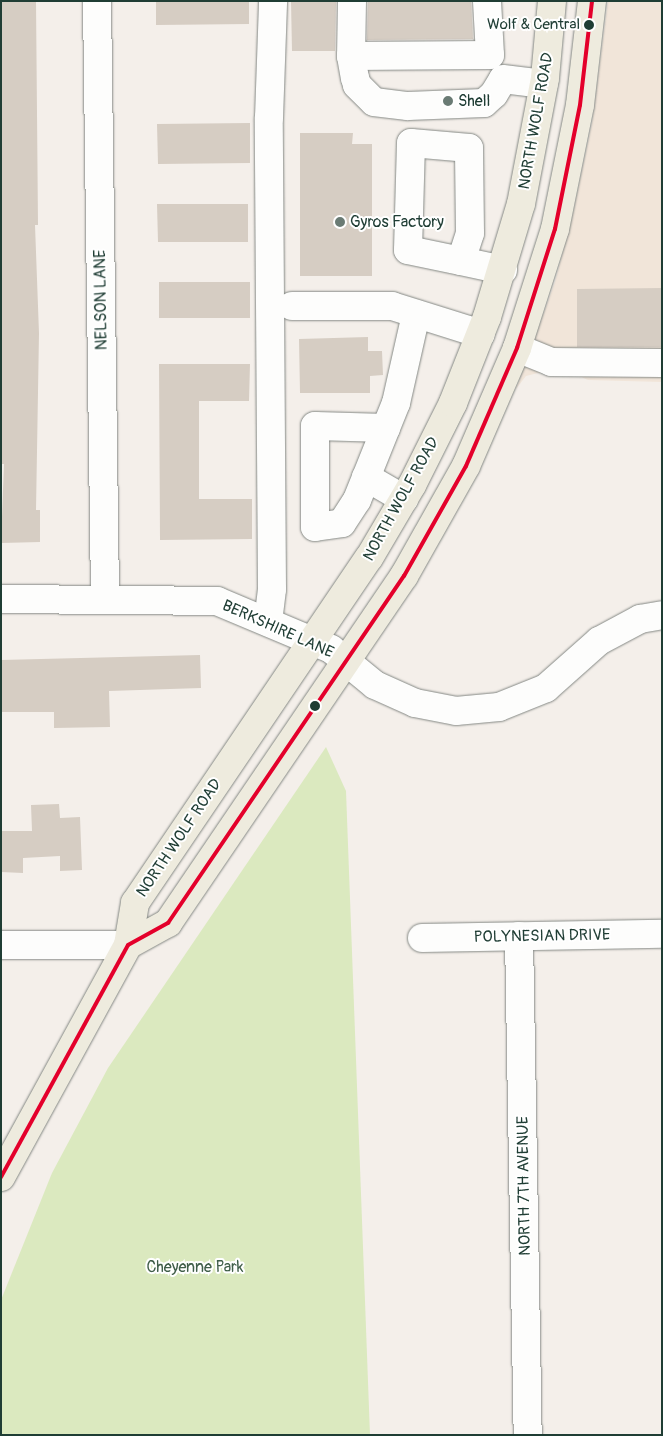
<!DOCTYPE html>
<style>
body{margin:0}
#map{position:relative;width:663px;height:1436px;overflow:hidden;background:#f4efea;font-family:Pangolin,sans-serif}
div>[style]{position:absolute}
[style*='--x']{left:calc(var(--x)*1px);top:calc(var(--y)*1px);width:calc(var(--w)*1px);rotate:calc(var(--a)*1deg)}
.built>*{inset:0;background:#f1e5d9}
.green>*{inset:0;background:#dbe9bf}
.building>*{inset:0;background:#d6cdc3}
.roads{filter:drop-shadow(0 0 1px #848884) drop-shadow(0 0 1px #848884)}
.minor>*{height:28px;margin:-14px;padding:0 14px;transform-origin:14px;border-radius:14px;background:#fdfdfc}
.major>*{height:28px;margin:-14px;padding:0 14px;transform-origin:14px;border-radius:14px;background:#eeebde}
.bus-1>*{height:4px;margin:-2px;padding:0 2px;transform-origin:2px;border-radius:2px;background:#e4002b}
.dots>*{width:14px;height:14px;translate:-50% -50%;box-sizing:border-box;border:2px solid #fff;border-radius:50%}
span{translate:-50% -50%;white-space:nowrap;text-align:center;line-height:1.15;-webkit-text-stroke:4px #fff;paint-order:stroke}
.bus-label{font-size:15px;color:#1f3d34}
.right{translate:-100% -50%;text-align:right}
.poi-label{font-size:16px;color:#1f3d34}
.left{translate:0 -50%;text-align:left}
.street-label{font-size:16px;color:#1f3d34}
.park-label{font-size:16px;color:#405e49}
.frame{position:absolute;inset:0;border:2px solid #1f3d34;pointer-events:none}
</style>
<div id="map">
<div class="built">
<i style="clip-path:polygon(608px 1px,662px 1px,662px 382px,588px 380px,570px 372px,538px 373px,526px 376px,516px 389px,555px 282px,572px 217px,592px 123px)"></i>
</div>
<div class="green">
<i style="clip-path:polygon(326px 747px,346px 791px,370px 1435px,1px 1435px,1px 1300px,52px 1173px,108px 1068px)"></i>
</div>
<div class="building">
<i style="clip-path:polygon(1px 1px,36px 1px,38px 225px,35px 225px,39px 333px,36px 510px,40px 510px,40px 542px,1px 543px,4px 464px,1px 464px)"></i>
<i style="clip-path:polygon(156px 1px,249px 1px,249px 24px,156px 25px)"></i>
<i style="clip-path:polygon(291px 1px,336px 1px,335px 51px,292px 51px)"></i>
<i style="clip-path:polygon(368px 1px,471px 1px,473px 39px,367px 40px)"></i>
<i style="clip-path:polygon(250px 123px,250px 163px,158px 164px,157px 124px)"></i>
<i style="clip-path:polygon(300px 133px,353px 133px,352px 144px,372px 144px,372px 276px,300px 276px)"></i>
<i style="clip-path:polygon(157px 204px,248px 204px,248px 242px,158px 242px)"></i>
<i style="clip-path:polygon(159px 282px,250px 282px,250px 318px,159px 318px)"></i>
<i style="clip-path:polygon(662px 288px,662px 347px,577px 347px,577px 289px)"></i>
<i style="clip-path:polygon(368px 337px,368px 351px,382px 351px,383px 375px,370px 376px,370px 393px,300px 393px,299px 339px)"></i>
<i style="clip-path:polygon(159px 364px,250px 364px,249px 401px,199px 401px,199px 499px,252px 499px,252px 539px,160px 540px)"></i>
<i style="clip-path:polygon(200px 655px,201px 688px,109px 691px,110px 727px,54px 728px,54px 712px,1px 712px,1px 660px)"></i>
<i style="clip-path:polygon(59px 804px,60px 818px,80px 817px,82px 870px,60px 871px,60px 856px,23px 858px,23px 873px,1px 872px,1px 831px,32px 831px,31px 805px)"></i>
</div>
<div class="roads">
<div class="minor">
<i style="--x:97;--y:1;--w:598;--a:89.23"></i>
<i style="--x:352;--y:1;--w:55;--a:91"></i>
<i style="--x:351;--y:56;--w:22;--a:80"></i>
<i style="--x:355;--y:78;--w:7;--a:74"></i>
<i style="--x:357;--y:85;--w:24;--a:45"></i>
<i style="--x:374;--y:102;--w:34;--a:7"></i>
<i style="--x:408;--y:106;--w:76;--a:-2.3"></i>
<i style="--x:484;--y:103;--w:13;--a:-42"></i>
<i style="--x:494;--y:94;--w:17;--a:-59"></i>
<i style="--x:503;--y:79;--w:41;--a:7"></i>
<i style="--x:351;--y:56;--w:139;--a:-0.4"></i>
<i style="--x:490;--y:55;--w:54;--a:-93.2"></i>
<i style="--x:461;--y:261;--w:29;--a:-72"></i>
<i style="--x:470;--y:233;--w:85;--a:-90.7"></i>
<i style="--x:469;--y:148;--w:58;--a:-175.1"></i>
<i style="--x:411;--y:143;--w:107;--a:91.6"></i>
<i style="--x:408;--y:250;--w:54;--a:11.7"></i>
<i style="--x:461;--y:261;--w:43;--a:12.1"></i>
<i style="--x:292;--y:306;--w:100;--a:0"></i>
<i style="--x:392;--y:306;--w:93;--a:17.5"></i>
<i style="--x:517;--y:348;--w:37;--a:22"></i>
<i style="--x:551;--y:362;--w:111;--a:0.5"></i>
<i style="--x:386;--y:428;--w:71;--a:-178.4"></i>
<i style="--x:315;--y:426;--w:101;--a:90"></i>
<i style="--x:315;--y:527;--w:27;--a:-8"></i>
<i style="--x:342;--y:523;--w:27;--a:-57"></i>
<i style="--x:357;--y:500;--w:105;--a:-68.1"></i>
<i style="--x:396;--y:403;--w:91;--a:-77.3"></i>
<i style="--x:366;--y:477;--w:44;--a:30.1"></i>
<i style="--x:1;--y:599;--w:216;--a:0.5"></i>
<i style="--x:217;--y:601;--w:124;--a:22.8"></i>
<i style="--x:331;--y:649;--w:57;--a:39.3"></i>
<i style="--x:375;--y:685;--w:44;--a:24.2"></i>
<i style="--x:415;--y:703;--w:42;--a:11"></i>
<i style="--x:456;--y:711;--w:43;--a:-5.3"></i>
<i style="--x:499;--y:707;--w:51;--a:-22"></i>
<i style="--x:546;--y:688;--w:71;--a:-41.6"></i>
<i style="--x:599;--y:641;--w:47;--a:-28.2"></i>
<i style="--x:640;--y:619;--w:22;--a:-10"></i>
<i style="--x:268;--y:622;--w:33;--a:-83"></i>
<i style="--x:272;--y:589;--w:471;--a:-90.4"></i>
<i style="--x:269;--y:118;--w:117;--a:-88"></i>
<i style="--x:519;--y:936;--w:499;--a:89"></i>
<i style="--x:422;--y:938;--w:240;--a:-1"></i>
<i style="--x:1;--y:945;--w:127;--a:0"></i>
</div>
<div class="major">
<i style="--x:128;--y:945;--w:46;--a:-28.8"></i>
<i style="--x:168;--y:923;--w:420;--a:-55.8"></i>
<i style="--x:404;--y:576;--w:126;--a:-60.6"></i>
<i style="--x:466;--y:466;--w:129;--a:-66.6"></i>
<i style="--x:517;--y:348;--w:125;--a:-72.3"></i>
<i style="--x:555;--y:229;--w:126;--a:-78.6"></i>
<i style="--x:580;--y:105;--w:105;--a:-83.4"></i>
<i style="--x:1;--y:1177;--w:264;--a:-61.3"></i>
<i style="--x:128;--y:945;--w:43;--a:-80.5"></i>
<i style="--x:135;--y:903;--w:417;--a:-55.9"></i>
<i style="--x:369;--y:558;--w:85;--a:-59.5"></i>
<i style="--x:412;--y:485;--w:92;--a:-63.4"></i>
<i style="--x:453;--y:403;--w:92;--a:-68.4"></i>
<i style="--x:487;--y:317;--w:118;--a:-73.3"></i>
<i style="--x:521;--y:204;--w:128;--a:-79.2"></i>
<i style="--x:545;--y:78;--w:77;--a:-84.8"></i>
</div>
</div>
<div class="bus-1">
<i style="--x:1;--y:1177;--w:264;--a:-61.3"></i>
<i style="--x:128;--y:945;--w:46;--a:-28.8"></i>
<i style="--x:168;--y:923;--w:420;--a:-55.8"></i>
<i style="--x:404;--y:576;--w:126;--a:-60.6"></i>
<i style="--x:466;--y:466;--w:129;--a:-66.6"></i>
<i style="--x:517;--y:348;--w:125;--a:-72.3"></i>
<i style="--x:555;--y:229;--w:126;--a:-78.6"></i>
<i style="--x:580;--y:105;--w:105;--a:-83.4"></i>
</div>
<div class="dots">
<i style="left:589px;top:25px;background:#1f3d34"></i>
<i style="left:448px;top:101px;background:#6a7b74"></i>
<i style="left:340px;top:222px;background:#6a7b74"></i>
<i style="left:315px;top:706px;background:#1f3d34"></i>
</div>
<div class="bus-label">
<span class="right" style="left:580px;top:25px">Wolf &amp; Central</span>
</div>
<div class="poi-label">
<span class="left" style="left:458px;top:101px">Shell</span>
<span class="left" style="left:350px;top:222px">Gyros Factory</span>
</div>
<div class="street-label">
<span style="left:536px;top:121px;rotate:-80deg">NORTH WOLF ROAD</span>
<span style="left:101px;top:300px;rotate:-91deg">NELSON LANE</span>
<span style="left:401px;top:499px;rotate:-61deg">NORTH WOLF ROAD</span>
<span style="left:278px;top:629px;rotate:24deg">BERKSHIRE LANE</span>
<span style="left:179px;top:838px;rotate:-56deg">NORTH WOLF ROAD</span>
<span style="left:542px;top:936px;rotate:-1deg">POLYNESIAN DRIVE</span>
<span style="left:524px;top:1186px;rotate:-91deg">NORTH 7TH AVENUE</span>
</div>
<div class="park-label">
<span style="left:195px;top:1267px">Cheyenne Park</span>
</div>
<div class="frame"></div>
</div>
